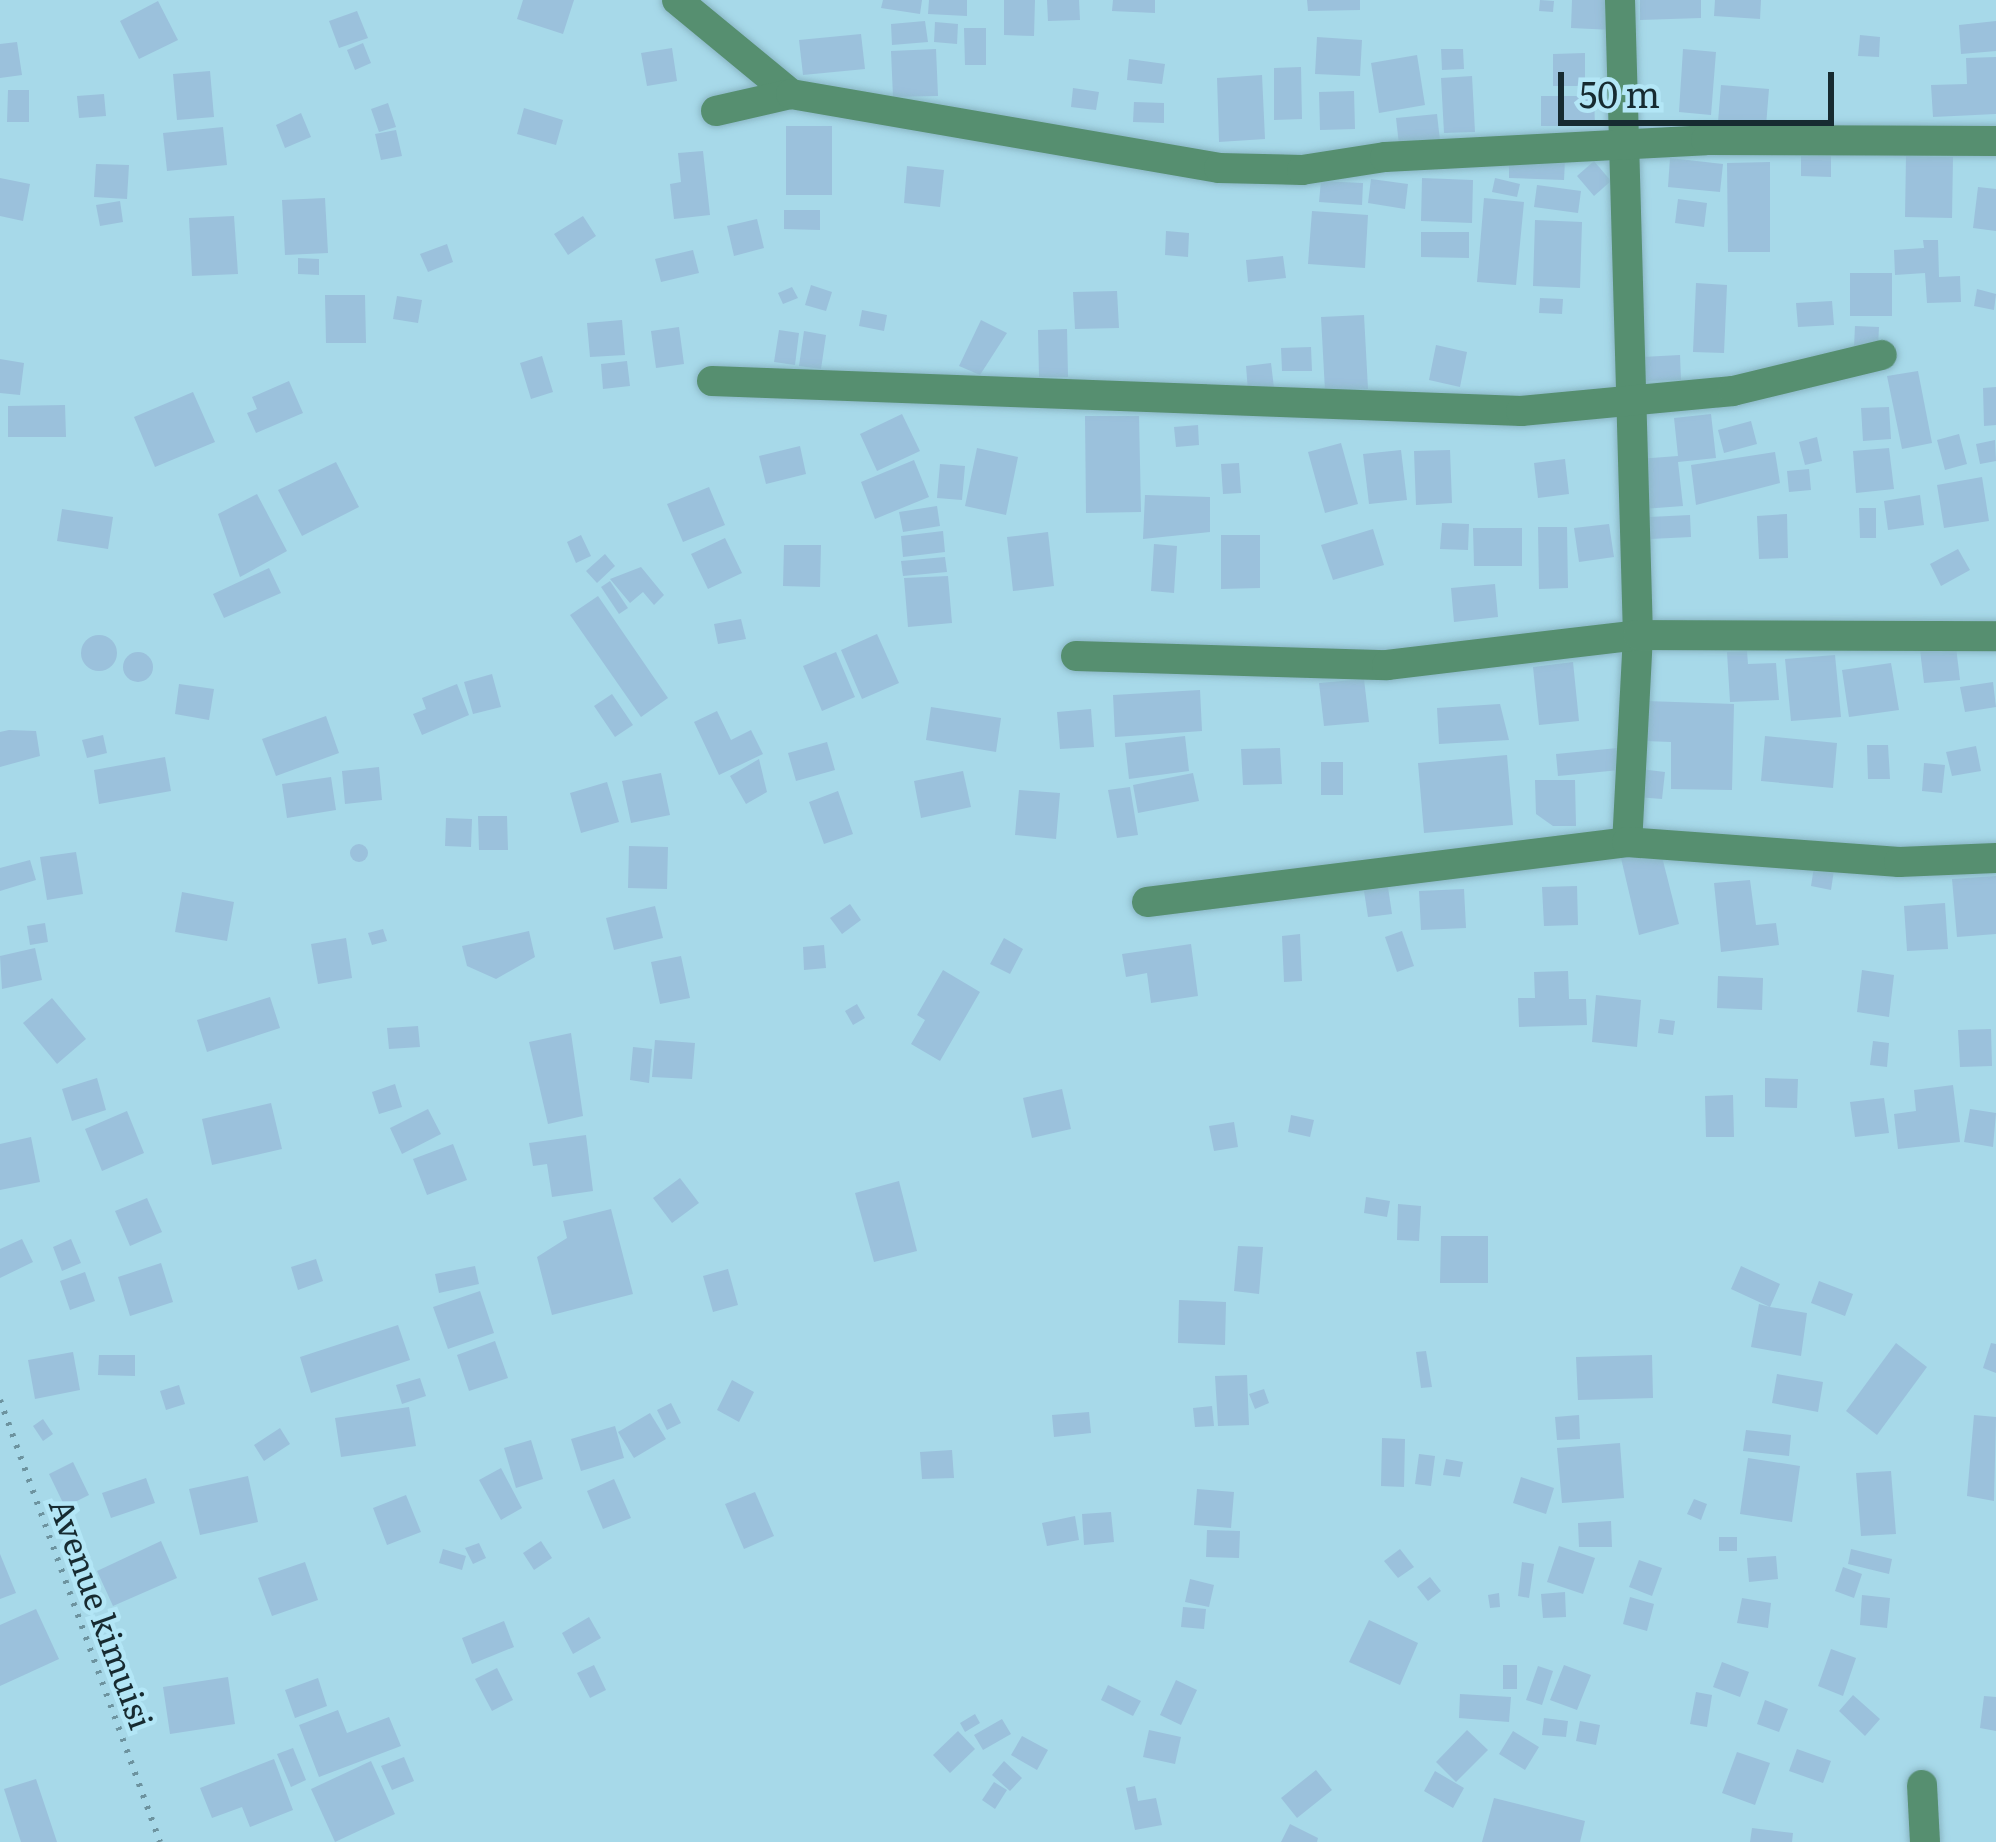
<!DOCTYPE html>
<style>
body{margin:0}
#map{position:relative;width:1996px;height:1842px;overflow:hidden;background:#a7d9e9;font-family:Literata,serif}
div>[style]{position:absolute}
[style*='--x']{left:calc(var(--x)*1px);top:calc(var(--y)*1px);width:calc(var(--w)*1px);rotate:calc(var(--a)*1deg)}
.building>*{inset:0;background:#9bc1dc}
.round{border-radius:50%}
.path>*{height:6px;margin-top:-3px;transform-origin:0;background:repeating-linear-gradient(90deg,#6d939f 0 3px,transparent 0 12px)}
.roads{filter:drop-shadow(0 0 3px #8ab6c4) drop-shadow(0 0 3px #8ab6c4)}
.minor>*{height:30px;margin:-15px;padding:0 15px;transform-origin:15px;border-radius:15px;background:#568f70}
span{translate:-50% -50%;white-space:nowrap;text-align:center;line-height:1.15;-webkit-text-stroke:9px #b3e6f6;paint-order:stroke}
.street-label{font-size:33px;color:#172b31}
.scale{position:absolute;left:1558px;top:72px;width:276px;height:54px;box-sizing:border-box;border:6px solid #172b31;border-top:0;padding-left:15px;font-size:36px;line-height:42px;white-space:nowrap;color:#172b31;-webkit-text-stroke:9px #b3e6f6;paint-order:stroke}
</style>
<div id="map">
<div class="building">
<i style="clip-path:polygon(523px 0,574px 0,563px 34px,517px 19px)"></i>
<i style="clip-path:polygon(883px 0,922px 0,920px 14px,881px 8px)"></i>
<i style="clip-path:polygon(929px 0,967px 0,967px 16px,928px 14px)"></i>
<i style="clip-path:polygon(1004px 0,1035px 0,1034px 36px,1004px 35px)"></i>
<i style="clip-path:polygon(1047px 0,1079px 0,1080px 20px,1048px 21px)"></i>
<i style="clip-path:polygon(1113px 0,1155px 0,1155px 13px,1112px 11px)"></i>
<i style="clip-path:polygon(1307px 0,1360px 0,1360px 10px,1308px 11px)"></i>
<i style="clip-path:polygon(1540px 0,1554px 1px,1553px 12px,1539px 11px)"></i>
<i style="clip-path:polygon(1572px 0,1614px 0,1613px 30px,1571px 28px)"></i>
<i style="clip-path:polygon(1640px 0,1701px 0,1701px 18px,1640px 20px)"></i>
<i style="clip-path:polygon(1715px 0,1761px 0,1760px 19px,1714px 16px)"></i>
<i style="clip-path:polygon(158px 1px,178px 40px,139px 59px,120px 21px)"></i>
<i style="clip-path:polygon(357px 11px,368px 38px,339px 48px,329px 21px)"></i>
<i style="clip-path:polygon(925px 21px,928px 42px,892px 45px,891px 24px)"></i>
<i style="clip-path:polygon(1996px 21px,1996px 51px,1961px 54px,1959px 25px)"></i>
<i style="clip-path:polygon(935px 22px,958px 24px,957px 44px,934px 42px)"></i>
<i style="clip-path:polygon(964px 28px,986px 28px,986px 65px,965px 65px)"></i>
<i style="clip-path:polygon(861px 34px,865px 69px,803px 75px,799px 40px)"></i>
<i style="clip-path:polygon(1860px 35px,1880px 37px,1879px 57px,1858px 56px)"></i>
<i style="clip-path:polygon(1317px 37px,1362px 40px,1360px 76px,1315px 74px)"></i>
<i style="clip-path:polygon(17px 42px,22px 75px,0 78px,0 44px)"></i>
<i style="clip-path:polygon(363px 43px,371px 63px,355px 70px,347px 50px)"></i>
<i style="clip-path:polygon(672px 48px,677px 81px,647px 86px,641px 53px)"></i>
<i style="clip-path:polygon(936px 49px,938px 96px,893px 97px,891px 51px)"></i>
<i style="clip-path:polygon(1441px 49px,1463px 49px,1464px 69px,1442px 70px)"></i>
<i style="clip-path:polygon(1683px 49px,1716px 52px,1711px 115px,1679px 112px)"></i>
<i style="clip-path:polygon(1585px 53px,1585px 86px,1553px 86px,1553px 54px)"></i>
<i style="clip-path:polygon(1417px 55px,1425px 105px,1379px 113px,1371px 63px)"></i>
<i style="clip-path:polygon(1996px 57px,1996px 114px,1933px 117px,1931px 85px,1967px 84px,1966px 58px)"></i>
<i style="clip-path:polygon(1129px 59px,1165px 64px,1162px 84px,1127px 80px)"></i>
<i style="clip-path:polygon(1301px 67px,1302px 119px,1274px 120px,1274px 68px)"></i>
<i style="clip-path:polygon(210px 71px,214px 117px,177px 120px,173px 74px)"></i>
<i style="clip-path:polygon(1262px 75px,1265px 139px,1219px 142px,1217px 78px)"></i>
<i style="clip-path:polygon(1472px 76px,1475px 132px,1444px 133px,1441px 78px)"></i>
<i style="clip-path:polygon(1721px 85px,1769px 89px,1766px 126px,1718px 122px)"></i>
<i style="clip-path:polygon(1073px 88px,1099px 92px,1096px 110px,1071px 107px)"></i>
<i style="clip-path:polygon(8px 90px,29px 90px,29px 122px,7px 122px)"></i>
<i style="clip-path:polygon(1354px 91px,1355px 129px,1320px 130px,1319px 92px)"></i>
<i style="clip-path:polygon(104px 94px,106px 116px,79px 118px,77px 96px)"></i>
<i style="clip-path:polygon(1541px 96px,1594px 96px,1595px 126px,1541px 126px)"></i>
<i style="clip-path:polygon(1134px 102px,1164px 103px,1164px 123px,1133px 122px)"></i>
<i style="clip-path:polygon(388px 103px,396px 127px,379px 132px,371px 109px)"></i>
<i style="clip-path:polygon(524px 108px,563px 120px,556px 145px,517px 134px)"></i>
<i style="clip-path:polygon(301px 113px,311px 137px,285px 148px,276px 125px)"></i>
<i style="clip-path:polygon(1437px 114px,1440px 141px,1399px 145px,1396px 118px)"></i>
<i style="clip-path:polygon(786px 126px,832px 126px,832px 195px,786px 195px)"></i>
<i style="clip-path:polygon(223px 127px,227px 165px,167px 171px,163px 133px)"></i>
<i style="clip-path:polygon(396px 130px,402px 156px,381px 160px,375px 134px)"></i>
<i style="clip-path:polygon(703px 151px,710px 215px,674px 219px,670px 184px,681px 182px,678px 153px)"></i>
<i style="clip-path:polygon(1801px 156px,1831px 156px,1831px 177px,1801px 176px)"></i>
<i style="clip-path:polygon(1906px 156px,1953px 157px,1952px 218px,1905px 217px)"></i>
<i style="clip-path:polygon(1509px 158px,1565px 160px,1564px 180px,1509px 178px)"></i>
<i style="clip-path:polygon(1670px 158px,1723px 164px,1720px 192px,1668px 187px)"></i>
<i style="clip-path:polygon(1594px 161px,1611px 181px,1594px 196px,1577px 176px)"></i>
<i style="clip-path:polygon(1770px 162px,1770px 252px,1728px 252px,1727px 163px)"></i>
<i style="clip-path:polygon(96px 164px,129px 165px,127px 199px,94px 197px)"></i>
<i style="clip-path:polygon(907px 166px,944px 170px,940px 207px,904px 203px)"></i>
<i style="clip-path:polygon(0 178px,30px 184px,23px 221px,0 216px)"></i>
<i style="clip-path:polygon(1422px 178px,1473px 180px,1472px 223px,1421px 221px)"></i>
<i style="clip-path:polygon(1495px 178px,1520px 184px,1517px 197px,1492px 192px)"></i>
<i style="clip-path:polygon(1371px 179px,1408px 184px,1405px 209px,1368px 203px)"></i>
<i style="clip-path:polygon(1321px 181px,1363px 183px,1362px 205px,1319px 202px)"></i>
<i style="clip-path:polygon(1537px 185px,1581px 191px,1578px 213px,1534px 207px)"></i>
<i style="clip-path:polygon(1978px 187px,1996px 189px,1996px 231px,1973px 228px)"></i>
<i style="clip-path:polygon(325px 198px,328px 253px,285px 255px,282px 200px)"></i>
<i style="clip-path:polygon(1484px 198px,1524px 202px,1516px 285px,1477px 282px)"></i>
<i style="clip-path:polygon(1678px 199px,1707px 203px,1704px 227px,1675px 223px)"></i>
<i style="clip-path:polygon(120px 201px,123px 222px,100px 226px,96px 205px)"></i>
<i style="clip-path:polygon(784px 210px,820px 210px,820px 230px,784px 229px)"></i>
<i style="clip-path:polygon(1312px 211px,1368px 215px,1365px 268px,1308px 264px)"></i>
<i style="clip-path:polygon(234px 216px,238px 274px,192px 276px,189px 218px)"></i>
<i style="clip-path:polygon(583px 216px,596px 236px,568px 255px,554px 234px)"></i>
<i style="clip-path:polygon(757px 219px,764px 248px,734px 256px,727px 226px)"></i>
<i style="clip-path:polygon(1535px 220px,1582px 222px,1580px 288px,1533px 286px)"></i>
<i style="clip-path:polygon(1166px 231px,1189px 233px,1188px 257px,1165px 255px)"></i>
<i style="clip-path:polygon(1421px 232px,1469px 232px,1469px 258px,1421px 257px)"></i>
<i style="clip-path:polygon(1923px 240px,1938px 240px,1939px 277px,1960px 276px,1961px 302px,1927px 303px,1925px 273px,1895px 275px,1894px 250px,1924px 248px)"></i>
<i style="clip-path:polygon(447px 244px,453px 262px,428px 272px,420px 254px)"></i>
<i style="clip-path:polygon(693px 250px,699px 273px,661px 282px,655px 259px)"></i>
<i style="clip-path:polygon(1283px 256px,1286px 278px,1248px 282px,1246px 260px)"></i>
<i style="clip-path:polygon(298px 258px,319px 259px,319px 275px,298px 274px)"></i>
<i style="clip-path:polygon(1850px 273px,1892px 273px,1892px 316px,1850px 316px)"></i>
<i style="clip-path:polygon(1696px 283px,1727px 285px,1724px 353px,1693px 352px)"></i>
<i style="clip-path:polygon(811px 285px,832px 292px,826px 311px,805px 305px)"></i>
<i style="clip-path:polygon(792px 287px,798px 298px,783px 304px,778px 293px)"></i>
<i style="clip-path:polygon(1977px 289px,1996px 294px,1994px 310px,1974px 306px)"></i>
<i style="clip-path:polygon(1117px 291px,1119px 328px,1075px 329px,1073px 292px)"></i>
<i style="clip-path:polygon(325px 295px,365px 295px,366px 343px,326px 343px)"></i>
<i style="clip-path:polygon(397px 296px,422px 300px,418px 323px,393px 319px)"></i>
<i style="clip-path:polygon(1540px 298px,1563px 299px,1562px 314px,1539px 313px)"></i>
<i style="clip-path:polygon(1832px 301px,1834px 325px,1798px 327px,1796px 303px)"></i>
<i style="clip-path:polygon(862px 310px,887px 315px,884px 331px,859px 326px)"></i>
<i style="clip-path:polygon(1364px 315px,1368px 389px,1325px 391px,1321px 317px)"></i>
<i style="clip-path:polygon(622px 320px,625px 355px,590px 357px,587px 323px)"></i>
<i style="clip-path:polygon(981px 320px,1007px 333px,980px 375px,959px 366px)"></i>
<i style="clip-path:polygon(1855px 326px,1879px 327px,1878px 348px,1854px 347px)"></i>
<i style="clip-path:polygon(679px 327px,684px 364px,656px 368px,651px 331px)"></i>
<i style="clip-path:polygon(1067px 329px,1068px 377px,1039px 377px,1038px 330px)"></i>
<i style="clip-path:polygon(779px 330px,799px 333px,795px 365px,774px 362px)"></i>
<i style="clip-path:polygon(804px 331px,826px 335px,821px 369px,799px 366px)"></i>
<i style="clip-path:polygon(1436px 345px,1467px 352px,1460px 387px,1429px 380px)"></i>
<i style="clip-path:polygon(1311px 347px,1312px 371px,1282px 371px,1281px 348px)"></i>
<i style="clip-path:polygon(1680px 355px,1681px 380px,1643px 381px,1642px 357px)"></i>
<i style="clip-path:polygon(542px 356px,553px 392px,531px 399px,520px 363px)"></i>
<i style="clip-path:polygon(0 359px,24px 363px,20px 395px,0 393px)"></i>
<i style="clip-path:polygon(627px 361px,630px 386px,603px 389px,601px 364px)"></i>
<i style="clip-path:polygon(1271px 363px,1274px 388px,1248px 391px,1246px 366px)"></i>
<i style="clip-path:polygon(1918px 371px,1932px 443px,1902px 449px,1887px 376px)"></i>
<i style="clip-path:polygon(289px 381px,303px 413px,256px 433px,247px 413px,257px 409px,252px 397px)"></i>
<i style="clip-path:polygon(1996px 387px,1996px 425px,1984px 426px,1983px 388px)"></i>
<i style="clip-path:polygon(193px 392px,215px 442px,155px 467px,134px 417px)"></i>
<i style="clip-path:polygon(65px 405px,66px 437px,8px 437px,8px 406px)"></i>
<i style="clip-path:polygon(1889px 407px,1891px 439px,1863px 441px,1861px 408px)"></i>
<i style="clip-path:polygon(902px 414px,920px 451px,877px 471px,860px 434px)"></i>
<i style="clip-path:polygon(1711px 414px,1716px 458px,1678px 462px,1683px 506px,1643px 509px,1638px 459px,1678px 456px,1674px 418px)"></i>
<i style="clip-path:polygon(1085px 416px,1139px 416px,1141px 512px,1086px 513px)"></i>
<i style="clip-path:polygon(1751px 421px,1757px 444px,1724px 453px,1718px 430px)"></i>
<i style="clip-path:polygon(1198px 425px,1199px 445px,1176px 447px,1174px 427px)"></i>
<i style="clip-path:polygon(1959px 434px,1967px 464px,1945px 470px,1937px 440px)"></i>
<i style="clip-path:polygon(1817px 437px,1822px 461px,1805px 465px,1799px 442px)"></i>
<i style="clip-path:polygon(1995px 440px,1996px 461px,1980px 464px,1976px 444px)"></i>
<i style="clip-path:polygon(1341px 443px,1358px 504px,1325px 513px,1308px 452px)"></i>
<i style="clip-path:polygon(800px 446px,806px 474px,766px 484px,759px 456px)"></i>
<i style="clip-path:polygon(977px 448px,1018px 457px,1006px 515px,965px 506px)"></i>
<i style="clip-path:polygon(1889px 448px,1894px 489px,1856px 493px,1853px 451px)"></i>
<i style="clip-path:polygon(1401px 450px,1407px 500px,1369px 504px,1363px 454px)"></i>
<i style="clip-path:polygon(1450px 450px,1452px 503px,1416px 505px,1414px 451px)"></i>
<i style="clip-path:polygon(1775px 452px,1780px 483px,1696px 505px,1691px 465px)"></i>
<i style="clip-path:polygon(1565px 459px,1569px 494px,1538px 498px,1534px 463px)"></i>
<i style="clip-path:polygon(914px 460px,929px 497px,875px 519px,861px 482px)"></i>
<i style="clip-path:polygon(336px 462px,359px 507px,302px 536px,278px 490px)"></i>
<i style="clip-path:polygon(1239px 463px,1241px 493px,1223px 494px,1221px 464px)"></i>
<i style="clip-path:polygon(940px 464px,965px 466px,962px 500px,937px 498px)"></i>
<i style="clip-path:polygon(1809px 469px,1811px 490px,1789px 492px,1787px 471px)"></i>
<i style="clip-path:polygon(1982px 477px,1989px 521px,1944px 528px,1937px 485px)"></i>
<i style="clip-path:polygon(709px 487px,725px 525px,683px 542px,667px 504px)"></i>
<i style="clip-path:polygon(257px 494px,287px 551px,240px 577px,218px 514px)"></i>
<i style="clip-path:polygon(1145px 495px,1210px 497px,1210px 532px,1143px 539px)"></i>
<i style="clip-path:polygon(1920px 495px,1924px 525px,1888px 530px,1884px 501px)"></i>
<i style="clip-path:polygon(937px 506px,940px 526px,903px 532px,899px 512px)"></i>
<i style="clip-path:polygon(1859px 508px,1876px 508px,1876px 538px,1860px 538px)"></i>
<i style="clip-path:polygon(62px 509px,113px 517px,108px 549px,57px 541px)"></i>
<i style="clip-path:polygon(1787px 514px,1788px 558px,1759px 559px,1757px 516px)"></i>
<i style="clip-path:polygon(1690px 515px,1691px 537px,1650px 539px,1649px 517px)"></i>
<i style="clip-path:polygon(1442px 523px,1469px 524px,1468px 550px,1440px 549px)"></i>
<i style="clip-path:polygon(1609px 524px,1614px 557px,1579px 562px,1574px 528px)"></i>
<i style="clip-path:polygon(1538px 527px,1567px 527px,1568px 588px,1539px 589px)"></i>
<i style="clip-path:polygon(1473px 528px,1522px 528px,1522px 566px,1474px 566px)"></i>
<i style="clip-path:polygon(1373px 529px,1384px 565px,1333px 580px,1321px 545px)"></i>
<i style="clip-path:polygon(943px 531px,945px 552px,903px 557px,901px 536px)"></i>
<i style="clip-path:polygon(1048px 532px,1054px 586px,1013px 591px,1007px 537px)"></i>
<i style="clip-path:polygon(581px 535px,591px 556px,576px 563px,567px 542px)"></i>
<i style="clip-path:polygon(1221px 535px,1260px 535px,1260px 588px,1221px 589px)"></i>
<i style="clip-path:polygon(725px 538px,742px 573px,708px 589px,691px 554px)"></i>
<i style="clip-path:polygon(1154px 544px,1177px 546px,1174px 593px,1151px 591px)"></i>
<i style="clip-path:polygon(784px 545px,821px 545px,820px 587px,783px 586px)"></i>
<i style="clip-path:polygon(1958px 549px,1970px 570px,1941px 586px,1930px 564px)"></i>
<i style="clip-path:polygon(605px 554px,615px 566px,597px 583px,586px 571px)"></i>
<i style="clip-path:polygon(945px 557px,947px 572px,903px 576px,901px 561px)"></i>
<i style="clip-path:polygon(641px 567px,664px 595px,654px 605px,643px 592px,630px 603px,610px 579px)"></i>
<i style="clip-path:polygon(269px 568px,281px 593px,224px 618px,213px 594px)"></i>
<i style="clip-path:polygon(948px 576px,952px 623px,908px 627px,904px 578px)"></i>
<i style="clip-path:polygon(610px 581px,628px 608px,619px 614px,601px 587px)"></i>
<i style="clip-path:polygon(1495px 584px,1498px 617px,1454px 622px,1451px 588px)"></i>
<i style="clip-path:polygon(598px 596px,668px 698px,641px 717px,570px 615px)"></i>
<i style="clip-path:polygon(741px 619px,746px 639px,718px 644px,714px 624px)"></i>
<i style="clip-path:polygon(877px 634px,899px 683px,862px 699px,841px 650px)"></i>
<i class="round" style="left:81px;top:635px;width:36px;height:36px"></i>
<i style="clip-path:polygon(1956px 647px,1960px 680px,1924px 683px,1920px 650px)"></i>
<i style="clip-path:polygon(1747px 651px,1748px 664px,1776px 663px,1779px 700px,1730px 702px,1727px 652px)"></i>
<i style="clip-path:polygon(836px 652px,855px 697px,822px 711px,803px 666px)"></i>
<i class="round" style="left:123px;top:652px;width:30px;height:30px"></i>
<i style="clip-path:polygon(1835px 655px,1841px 717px,1791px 721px,1785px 659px)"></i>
<i style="clip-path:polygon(1573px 662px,1579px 721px,1539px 725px,1533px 667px)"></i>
<i style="clip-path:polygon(1891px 663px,1899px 710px,1849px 717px,1842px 670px)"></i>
<i style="clip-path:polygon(492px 674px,501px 707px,473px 714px,464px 682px)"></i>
<i style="clip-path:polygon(1364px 679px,1369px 722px,1324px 726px,1319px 683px)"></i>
<i style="clip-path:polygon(1993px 682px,1996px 707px,1965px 712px,1960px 687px)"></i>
<i style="clip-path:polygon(179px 684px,214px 689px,209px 720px,175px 714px)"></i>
<i style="clip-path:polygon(457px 684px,469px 715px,422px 735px,413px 714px,426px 709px,422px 698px)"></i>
<i style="clip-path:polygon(1200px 690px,1202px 731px,1115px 737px,1113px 695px)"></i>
<i style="clip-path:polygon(612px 694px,633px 725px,615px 737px,594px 706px)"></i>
<i style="clip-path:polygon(1646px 701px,1734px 704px,1732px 790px,1671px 789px,1671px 742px,1645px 741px)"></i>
<i style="clip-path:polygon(1500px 704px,1509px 740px,1439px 744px,1437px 708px)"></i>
<i style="clip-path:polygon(931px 707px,1001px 718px,996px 752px,926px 740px)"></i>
<i style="clip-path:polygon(1091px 709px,1094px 747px,1060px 749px,1057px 712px)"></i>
<i style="clip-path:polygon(717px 711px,731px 740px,751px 730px,763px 754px,719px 775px,694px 722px)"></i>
<i style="clip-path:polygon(326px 716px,339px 753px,276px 776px,262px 739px)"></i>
<i style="clip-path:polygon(9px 730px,36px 731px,40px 756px,0 767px,0 732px)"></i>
<i style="clip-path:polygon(103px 735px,107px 753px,87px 758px,82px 740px)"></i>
<i style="clip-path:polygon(1185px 736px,1189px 771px,1129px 779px,1125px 743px)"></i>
<i style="clip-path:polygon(1765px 736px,1837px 743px,1833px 788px,1761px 781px)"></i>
<i style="clip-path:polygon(827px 742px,835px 770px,796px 781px,788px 753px)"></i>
<i style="clip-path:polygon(1867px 745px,1888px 745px,1890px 779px,1868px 779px)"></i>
<i style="clip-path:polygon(1976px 746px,1981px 771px,1952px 776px,1946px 752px)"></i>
<i style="clip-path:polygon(1628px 747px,1630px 769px,1558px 776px,1556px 754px)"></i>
<i style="clip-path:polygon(1280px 748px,1282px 784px,1243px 785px,1241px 749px)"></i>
<i style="clip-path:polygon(1507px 755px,1513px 825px,1424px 833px,1418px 763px)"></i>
<i style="clip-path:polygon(165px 757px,171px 791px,99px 804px,94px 770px)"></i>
<i style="clip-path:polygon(759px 759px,767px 792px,746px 804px,730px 776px)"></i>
<i style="clip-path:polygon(1321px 762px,1343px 762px,1343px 795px,1321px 795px)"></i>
<i style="clip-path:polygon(1924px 763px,1945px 765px,1942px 793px,1922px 791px)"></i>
<i style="clip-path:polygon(379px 767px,382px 800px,345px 804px,342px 771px)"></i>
<i style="clip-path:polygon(1640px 769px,1665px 772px,1662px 799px,1637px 797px)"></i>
<i style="clip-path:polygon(963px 771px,971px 807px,921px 818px,914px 781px)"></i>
<i style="clip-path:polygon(661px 773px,670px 815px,631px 823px,622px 781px)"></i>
<i style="clip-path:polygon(1193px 773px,1199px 801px,1138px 813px,1133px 785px)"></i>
<i style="clip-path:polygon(331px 777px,336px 810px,287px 818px,282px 784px)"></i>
<i style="clip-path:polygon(1535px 780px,1575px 780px,1576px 826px,1553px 826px,1536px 814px)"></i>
<i style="clip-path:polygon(607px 782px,619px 822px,581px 833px,570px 793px)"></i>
<i style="clip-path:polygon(1130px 787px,1138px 835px,1117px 838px,1108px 790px)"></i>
<i style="clip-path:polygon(1019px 790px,1060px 793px,1056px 839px,1015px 835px)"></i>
<i style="clip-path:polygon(838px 791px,853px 834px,824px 844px,809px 802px)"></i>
<i style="clip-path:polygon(478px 816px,507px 816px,508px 850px,479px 850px)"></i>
<i style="clip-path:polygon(446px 818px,472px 819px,471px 847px,445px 846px)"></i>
<i class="round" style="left:350px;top:844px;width:18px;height:18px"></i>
<i style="clip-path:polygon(1659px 845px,1679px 924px,1639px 935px,1620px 854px)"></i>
<i style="clip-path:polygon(629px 846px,668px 847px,667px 889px,628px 888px)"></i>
<i style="clip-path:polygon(76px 852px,83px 894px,47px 900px,40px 857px)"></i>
<i style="clip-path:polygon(30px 860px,36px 880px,0 891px,0 868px)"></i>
<i style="clip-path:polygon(1814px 867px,1834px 870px,1831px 890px,1811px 886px)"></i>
<i style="clip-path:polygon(1386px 874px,1392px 914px,1368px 917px,1362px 878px)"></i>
<i style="clip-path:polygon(1996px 876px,1996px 934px,1957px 937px,1952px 879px)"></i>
<i style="clip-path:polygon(1750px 880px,1756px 925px,1776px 923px,1779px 945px,1721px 952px,1714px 883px)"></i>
<i style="clip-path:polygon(1577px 886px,1578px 925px,1544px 926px,1542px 887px)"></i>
<i style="clip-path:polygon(1464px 889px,1466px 928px,1421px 930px,1419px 891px)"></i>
<i style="clip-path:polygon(182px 892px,234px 902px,227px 941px,175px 932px)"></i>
<i style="clip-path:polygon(1945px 903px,1948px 949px,1907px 951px,1904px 906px)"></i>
<i style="clip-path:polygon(850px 904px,861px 920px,842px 934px,830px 918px)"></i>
<i style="clip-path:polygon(655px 906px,663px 938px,614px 950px,606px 918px)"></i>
<i style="clip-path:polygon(45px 923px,48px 942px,30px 945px,27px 926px)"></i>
<i style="clip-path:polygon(383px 929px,387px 941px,372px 945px,368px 933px)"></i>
<i style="clip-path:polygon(529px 931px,535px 957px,496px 979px,467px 966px,462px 946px)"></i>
<i style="clip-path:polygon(1402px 931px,1414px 966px,1397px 972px,1385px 937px)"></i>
<i style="clip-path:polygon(1300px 934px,1302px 981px,1284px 982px,1282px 936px)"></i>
<i style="clip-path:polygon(346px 938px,352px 978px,318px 984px,311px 944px)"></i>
<i style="clip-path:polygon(1004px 938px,1023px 949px,1010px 974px,990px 964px)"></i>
<i style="clip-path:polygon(1191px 944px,1198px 996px,1151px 1003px,1147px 973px,1126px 977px,1122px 954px)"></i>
<i style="clip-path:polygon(824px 945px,826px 968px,804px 970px,803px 947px)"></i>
<i style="clip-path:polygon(35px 948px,42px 980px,2px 989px,0 956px)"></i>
<i style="clip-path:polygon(681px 956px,690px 998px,660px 1004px,651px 962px)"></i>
<i style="clip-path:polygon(943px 970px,980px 992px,940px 1061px,911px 1044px,925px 1020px,917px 1015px)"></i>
<i style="clip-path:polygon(1862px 970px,1894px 975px,1889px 1017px,1857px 1012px)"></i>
<i style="clip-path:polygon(1568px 971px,1569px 999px,1586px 999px,1587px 1025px,1519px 1027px,1518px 998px,1535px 998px,1534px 972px)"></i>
<i style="clip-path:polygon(1718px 976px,1763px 978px,1762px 1010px,1717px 1008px)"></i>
<i style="clip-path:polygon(1596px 995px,1641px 1000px,1637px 1047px,1592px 1042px)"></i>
<i style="clip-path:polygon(270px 997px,280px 1028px,207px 1052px,197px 1020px)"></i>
<i style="clip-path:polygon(52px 998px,86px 1039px,57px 1064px,23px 1023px)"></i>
<i style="clip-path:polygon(857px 1004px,865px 1018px,853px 1025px,845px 1011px)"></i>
<i style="clip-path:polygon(1660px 1019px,1675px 1021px,1673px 1035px,1658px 1033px)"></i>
<i style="clip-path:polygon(418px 1026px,420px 1047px,389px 1049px,387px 1028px)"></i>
<i style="clip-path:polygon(1991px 1029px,1992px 1066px,1960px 1067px,1958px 1030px)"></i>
<i style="clip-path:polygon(571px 1033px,583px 1116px,548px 1124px,529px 1042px)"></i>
<i style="clip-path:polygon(655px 1040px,695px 1043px,692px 1079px,652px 1077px)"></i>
<i style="clip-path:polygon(1873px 1041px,1889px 1043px,1887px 1067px,1870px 1065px)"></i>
<i style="clip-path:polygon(633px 1047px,652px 1049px,649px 1083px,630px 1080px)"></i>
<i style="clip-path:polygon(97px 1078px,106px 1110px,72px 1121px,62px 1089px)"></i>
<i style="clip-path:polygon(1765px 1078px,1798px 1079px,1797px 1108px,1765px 1107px)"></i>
<i style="clip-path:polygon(395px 1084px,402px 1107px,379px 1114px,372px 1092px)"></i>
<i style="clip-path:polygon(1953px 1085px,1960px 1142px,1898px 1149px,1894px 1114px,1916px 1111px,1914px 1090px)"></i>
<i style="clip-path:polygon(1062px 1089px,1071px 1129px,1032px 1138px,1023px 1098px)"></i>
<i style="clip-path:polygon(1733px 1095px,1734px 1137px,1706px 1137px,1705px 1096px)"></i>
<i style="clip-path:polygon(1884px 1098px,1889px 1133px,1855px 1137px,1850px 1102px)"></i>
<i style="clip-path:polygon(271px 1103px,282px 1149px,212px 1165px,202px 1119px)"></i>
<i style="clip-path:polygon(428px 1109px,441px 1134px,402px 1154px,390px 1128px)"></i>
<i style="clip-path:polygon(1970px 1109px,1996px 1113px,1993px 1147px,1964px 1142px)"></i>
<i style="clip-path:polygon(127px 1111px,144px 1153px,102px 1171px,85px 1129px)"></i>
<i style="clip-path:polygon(1291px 1115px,1314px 1120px,1310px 1137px,1288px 1132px)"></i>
<i style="clip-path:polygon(1234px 1122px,1238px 1147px,1214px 1151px,1209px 1126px)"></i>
<i style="clip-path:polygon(586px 1135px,593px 1191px,552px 1197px,547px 1164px,533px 1166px,529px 1143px)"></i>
<i style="clip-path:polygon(31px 1137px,40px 1182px,0 1190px,0 1144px)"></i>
<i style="clip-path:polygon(453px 1144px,467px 1180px,427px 1195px,413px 1159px)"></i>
<i style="clip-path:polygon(680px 1178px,699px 1203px,672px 1223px,653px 1198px)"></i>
<i style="clip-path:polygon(899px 1181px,917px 1251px,874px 1262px,855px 1193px)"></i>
<i style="clip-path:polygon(1366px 1197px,1390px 1201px,1387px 1217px,1364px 1213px)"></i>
<i style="clip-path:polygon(147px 1198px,162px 1232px,130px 1246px,115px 1211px)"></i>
<i style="clip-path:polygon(1398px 1204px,1421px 1206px,1419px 1241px,1397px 1240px)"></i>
<i style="clip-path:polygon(611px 1209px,633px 1294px,552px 1315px,537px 1257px,567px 1238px,563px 1221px)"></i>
<i style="clip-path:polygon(1441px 1236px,1488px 1236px,1488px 1283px,1440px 1283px)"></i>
<i style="clip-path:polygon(22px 1239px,33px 1262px,0 1278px,0 1249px)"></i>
<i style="clip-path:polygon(71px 1239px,81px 1263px,62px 1271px,53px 1247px)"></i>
<i style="clip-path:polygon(1238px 1246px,1263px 1247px,1259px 1294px,1234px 1291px)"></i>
<i style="clip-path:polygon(316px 1259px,323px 1281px,298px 1290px,291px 1267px)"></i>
<i style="clip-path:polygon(161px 1263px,173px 1302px,130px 1316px,118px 1277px)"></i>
<i style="clip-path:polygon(475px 1266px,479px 1284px,439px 1293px,435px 1274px)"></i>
<i style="clip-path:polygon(1741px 1266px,1780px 1284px,1770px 1307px,1807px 1313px,1801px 1356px,1751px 1347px,1759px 1304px,1770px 1307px,1731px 1289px)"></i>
<i style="clip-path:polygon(728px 1269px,738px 1305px,713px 1312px,703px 1276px)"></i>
<i style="clip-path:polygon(85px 1272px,95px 1301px,70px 1310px,60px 1281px)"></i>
<i style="clip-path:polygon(1819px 1281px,1853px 1294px,1845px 1316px,1811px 1303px)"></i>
<i style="clip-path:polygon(480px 1291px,494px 1333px,448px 1349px,433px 1307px)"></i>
<i style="clip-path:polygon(1179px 1300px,1226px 1302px,1225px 1345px,1178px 1343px)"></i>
<i style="clip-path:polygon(398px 1325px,410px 1360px,311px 1393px,300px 1357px)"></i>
<i style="clip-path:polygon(495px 1341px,508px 1378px,469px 1391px,457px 1355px)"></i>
<i style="clip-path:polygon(1896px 1343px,1927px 1367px,1877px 1435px,1846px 1411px)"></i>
<i style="clip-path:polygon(1991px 1343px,1996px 1344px,1996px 1373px,1983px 1368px)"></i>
<i style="clip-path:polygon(1426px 1351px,1432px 1387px,1421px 1388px,1416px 1352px)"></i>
<i style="clip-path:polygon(73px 1352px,80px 1390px,35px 1399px,28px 1360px)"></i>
<i style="clip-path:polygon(99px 1355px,135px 1355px,135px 1376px,98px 1375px)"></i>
<i style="clip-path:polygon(1652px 1355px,1653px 1398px,1578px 1400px,1576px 1357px)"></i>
<i style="clip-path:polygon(1777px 1374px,1823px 1382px,1818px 1412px,1772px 1403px)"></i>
<i style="clip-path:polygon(1247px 1375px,1249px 1425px,1218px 1426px,1215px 1376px)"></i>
<i style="clip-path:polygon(420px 1378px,426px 1396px,402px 1404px,396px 1385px)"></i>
<i style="clip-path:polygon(732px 1380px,754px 1392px,739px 1422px,717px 1410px)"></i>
<i style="clip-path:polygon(179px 1385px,185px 1404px,166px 1410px,160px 1391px)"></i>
<i style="clip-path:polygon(1264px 1389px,1269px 1403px,1255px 1409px,1249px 1394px)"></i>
<i style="clip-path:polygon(671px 1403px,681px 1423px,667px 1430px,657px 1410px)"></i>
<i style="clip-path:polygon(1212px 1406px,1214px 1426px,1195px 1427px,1193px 1408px)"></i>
<i style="clip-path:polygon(409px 1407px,416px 1446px,341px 1457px,335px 1418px)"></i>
<i style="clip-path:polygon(1089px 1412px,1091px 1433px,1054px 1437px,1052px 1415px)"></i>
<i style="clip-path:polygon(650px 1413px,666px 1439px,634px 1458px,618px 1432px)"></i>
<i style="clip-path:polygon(1579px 1415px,1580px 1439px,1557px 1440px,1555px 1417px)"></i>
<i style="clip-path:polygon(1974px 1415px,1996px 1417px,1994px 1501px,1967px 1496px)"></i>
<i style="clip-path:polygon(43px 1419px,53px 1434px,43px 1441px,33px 1426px)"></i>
<i style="clip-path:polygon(615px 1426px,624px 1458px,581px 1471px,571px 1439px)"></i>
<i style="clip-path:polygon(280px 1428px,290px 1444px,264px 1461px,254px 1445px)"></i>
<i style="clip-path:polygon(1746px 1430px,1791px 1435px,1789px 1456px,1743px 1451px)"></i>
<i style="clip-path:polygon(1382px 1438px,1405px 1439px,1404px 1487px,1381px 1486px)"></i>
<i style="clip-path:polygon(531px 1440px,543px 1479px,516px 1488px,504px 1448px)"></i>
<i style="clip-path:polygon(1620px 1443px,1624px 1498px,1562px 1503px,1557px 1448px)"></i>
<i style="clip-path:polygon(952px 1450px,954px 1478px,922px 1479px,920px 1452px)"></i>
<i style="clip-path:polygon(1419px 1454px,1435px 1456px,1431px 1486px,1415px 1484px)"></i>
<i style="clip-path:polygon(1748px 1458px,1800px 1466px,1792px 1522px,1740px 1514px)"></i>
<i style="clip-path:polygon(1446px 1459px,1463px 1462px,1460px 1477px,1443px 1475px)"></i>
<i style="clip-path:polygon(73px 1462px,89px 1495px,65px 1507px,49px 1474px)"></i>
<i style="clip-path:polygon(501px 1468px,522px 1508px,501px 1520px,479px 1480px)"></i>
<i style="clip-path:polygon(1891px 1471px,1896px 1534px,1861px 1536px,1856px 1473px)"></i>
<i style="clip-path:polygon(248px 1476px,258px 1522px,200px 1535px,189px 1489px)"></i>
<i style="clip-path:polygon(1521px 1477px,1554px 1488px,1546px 1514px,1513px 1503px)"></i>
<i style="clip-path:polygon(146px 1478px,155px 1503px,111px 1518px,102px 1493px)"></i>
<i style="clip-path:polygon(614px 1479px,631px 1518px,603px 1529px,587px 1491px)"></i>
<i style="clip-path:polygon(1197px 1489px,1234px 1492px,1231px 1528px,1194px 1525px)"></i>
<i style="clip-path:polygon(755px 1492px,774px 1536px,744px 1549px,725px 1504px)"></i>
<i style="clip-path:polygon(406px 1495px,421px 1532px,387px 1545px,373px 1508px)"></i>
<i style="clip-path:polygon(1694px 1499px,1707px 1504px,1701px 1520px,1687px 1514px)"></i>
<i style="clip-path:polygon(1111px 1512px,1114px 1542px,1084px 1545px,1082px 1514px)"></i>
<i style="clip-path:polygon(1075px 1516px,1079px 1540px,1047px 1546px,1042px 1523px)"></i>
<i style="clip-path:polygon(1611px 1521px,1612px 1547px,1579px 1547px,1578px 1523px)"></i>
<i style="clip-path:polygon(1207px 1530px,1240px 1531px,1239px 1558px,1206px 1557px)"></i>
<i style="clip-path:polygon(1719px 1537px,1737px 1537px,1737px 1551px,1719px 1551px)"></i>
<i style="clip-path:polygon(161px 1541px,177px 1578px,113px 1606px,97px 1571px)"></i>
<i style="clip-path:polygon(541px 1541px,552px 1558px,534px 1570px,523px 1553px)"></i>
<i style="clip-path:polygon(479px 1543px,486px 1558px,473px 1564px,465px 1548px)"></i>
<i style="clip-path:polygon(1559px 1546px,1595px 1558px,1583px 1594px,1547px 1582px)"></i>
<i style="clip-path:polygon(443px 1549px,466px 1556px,462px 1570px,439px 1563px)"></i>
<i style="clip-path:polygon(1400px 1549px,1414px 1567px,1398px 1578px,1384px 1561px)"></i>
<i style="clip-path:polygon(1851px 1549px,1892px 1559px,1889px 1574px,1848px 1564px)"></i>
<i style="clip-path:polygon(0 1554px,16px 1593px,0 1599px)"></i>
<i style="clip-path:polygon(1776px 1556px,1778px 1579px,1749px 1582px,1747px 1558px)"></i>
<i style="clip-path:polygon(1639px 1560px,1662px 1568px,1652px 1596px,1629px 1587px)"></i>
<i style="clip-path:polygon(305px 1562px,318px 1600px,272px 1616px,258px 1578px)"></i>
<i style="clip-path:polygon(1522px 1562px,1534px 1564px,1529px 1598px,1518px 1596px)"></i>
<i style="clip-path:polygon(1843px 1567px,1862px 1574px,1854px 1598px,1835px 1591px)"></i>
<i style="clip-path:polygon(1430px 1577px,1441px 1591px,1428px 1601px,1417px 1587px)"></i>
<i style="clip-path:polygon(1190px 1579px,1214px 1585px,1209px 1607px,1185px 1602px)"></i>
<i style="clip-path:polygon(1565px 1592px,1566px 1617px,1543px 1618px,1541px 1594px)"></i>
<i style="clip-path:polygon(1499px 1593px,1500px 1607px,1490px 1608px,1488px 1595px)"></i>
<i style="clip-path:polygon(1862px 1595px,1890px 1598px,1887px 1628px,1860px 1625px)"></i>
<i style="clip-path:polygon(1630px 1597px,1654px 1604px,1647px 1631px,1623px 1624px)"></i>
<i style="clip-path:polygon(1742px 1598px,1771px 1603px,1768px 1628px,1737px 1623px)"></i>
<i style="clip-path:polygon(1183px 1607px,1206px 1609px,1204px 1629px,1181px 1627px)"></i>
<i style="clip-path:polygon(36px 1609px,59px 1659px,0 1686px,0 1625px)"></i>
<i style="clip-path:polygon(589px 1617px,601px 1638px,573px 1654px,562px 1633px)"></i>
<i style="clip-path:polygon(1369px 1620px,1418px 1643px,1400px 1685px,1349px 1662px)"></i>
<i style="clip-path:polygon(504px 1621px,514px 1647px,472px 1664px,462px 1638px)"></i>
<i style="clip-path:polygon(1831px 1649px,1856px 1658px,1843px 1696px,1818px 1686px)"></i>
<i style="clip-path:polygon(1722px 1662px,1749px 1672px,1740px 1697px,1713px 1687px)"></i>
<i style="clip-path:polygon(594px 1665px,606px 1690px,590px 1698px,577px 1673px)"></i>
<i style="clip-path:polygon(1503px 1665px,1517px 1665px,1517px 1689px,1503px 1689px)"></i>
<i style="clip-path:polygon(1564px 1665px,1591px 1675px,1577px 1710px,1550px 1700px)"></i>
<i style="clip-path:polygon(1538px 1666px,1553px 1671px,1542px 1705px,1526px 1700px)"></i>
<i style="clip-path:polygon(497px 1668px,513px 1700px,492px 1711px,475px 1679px)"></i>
<i style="clip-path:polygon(228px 1677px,235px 1724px,170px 1734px,163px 1687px)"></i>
<i style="clip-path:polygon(318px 1678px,327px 1706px,295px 1718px,285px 1690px)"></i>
<i style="clip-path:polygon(1176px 1680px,1197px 1690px,1181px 1725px,1160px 1715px)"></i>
<i style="clip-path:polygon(1108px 1685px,1141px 1701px,1133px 1716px,1101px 1700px)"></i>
<i style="clip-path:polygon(1696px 1692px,1712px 1695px,1707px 1727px,1690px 1724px)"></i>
<i style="clip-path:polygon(1460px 1694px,1511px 1697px,1509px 1722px,1459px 1718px)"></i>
<i style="clip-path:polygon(1853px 1695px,1880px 1719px,1865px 1736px,1839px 1711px)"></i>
<i style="clip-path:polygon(1984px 1696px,1996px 1697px,1996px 1731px,1980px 1728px)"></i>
<i style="clip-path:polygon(1765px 1700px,1788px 1709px,1779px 1732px,1757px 1724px)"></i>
<i style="clip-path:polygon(338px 1710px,347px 1733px,389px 1717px,401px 1746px,319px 1777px,299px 1725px)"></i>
<i style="clip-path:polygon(975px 1714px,980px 1723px,965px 1732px,960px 1723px)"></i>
<i style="clip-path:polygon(1544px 1718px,1568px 1721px,1566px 1737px,1542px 1735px)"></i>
<i style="clip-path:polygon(1002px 1719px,1011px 1734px,983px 1750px,974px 1735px)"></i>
<i style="clip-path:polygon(1580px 1721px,1600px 1725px,1596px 1745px,1576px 1741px)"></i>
<i style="clip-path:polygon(1149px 1730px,1181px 1737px,1175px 1764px,1143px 1757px)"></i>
<i style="clip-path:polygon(1467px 1730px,1488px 1750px,1456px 1782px,1436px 1762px)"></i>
<i style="clip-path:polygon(958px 1731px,975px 1749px,950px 1773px,933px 1755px)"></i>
<i style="clip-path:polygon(1513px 1731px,1539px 1747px,1525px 1770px,1499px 1754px)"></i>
<i style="clip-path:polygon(1022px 1736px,1048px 1750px,1037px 1770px,1011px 1755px)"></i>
<i style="clip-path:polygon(293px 1748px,306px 1780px,291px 1787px,277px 1754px)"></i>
<i style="clip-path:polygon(1797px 1749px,1831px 1761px,1823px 1783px,1789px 1771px)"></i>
<i style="clip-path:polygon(1737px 1752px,1770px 1763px,1755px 1805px,1722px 1793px)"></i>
<i style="clip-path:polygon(404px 1757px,414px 1781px,392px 1790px,381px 1766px)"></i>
<i style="clip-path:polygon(274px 1759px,293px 1810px,250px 1827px,242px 1807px,212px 1818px,200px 1788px)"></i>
<i style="clip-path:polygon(371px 1761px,395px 1814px,335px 1842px,311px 1789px)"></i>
<i style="clip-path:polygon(1004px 1761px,1022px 1778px,1010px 1791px,992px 1775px)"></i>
<i style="clip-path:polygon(1316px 1770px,1332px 1790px,1297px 1818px,1281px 1798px)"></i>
<i style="clip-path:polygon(1435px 1771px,1464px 1788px,1453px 1808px,1424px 1791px)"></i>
<i style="clip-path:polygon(36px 1779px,57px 1842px,21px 1842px,4px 1789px)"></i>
<i style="clip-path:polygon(994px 1782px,1007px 1790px,995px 1809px,982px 1800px)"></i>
<i style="clip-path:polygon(1135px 1786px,1138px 1801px,1156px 1798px,1162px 1825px,1135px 1830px,1126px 1788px)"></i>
<i style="clip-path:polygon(1494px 1798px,1585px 1821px,1580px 1842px,1482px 1842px)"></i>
<i style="clip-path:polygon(1290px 1824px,1318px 1838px,1317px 1842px,1281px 1842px)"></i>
<i style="clip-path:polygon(1752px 1828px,1793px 1833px,1792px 1842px,1750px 1842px)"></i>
</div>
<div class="path">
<i style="--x:0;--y:1400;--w:470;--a:70.1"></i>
</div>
<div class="roads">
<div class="minor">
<i style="--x:677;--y:0;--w:148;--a:39.5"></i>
<i style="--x:1620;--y:0;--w:635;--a:88.38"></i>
<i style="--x:1638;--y:635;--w:207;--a:93"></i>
<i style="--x:716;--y:111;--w:77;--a:-12.8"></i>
<i style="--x:791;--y:94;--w:434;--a:9.8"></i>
<i style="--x:1219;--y:168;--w:83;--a:1.4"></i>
<i style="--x:1302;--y:170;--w:84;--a:-8.9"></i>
<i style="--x:1385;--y:157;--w:321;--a:-3"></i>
<i style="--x:1706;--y:140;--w:290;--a:0.2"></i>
<i style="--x:712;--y:381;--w:810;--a:2.12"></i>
<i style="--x:1521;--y:411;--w:213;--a:-5.4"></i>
<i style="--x:1733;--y:391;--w:153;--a:-13.6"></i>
<i style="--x:1076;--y:656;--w:311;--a:1.7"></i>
<i style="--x:1387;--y:665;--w:253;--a:-6.8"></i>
<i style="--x:1638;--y:635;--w:358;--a:0.2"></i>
<i style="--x:1147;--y:902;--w:484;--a:-7.1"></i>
<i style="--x:1627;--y:842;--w:273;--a:4.2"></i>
<i style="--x:1899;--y:862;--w:97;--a:-2.4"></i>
<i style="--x:1922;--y:1785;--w:57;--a:87"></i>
</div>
</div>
<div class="street-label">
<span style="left:103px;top:1613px;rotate:70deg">Avenue kimuisi</span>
</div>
<div class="scale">50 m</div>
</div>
